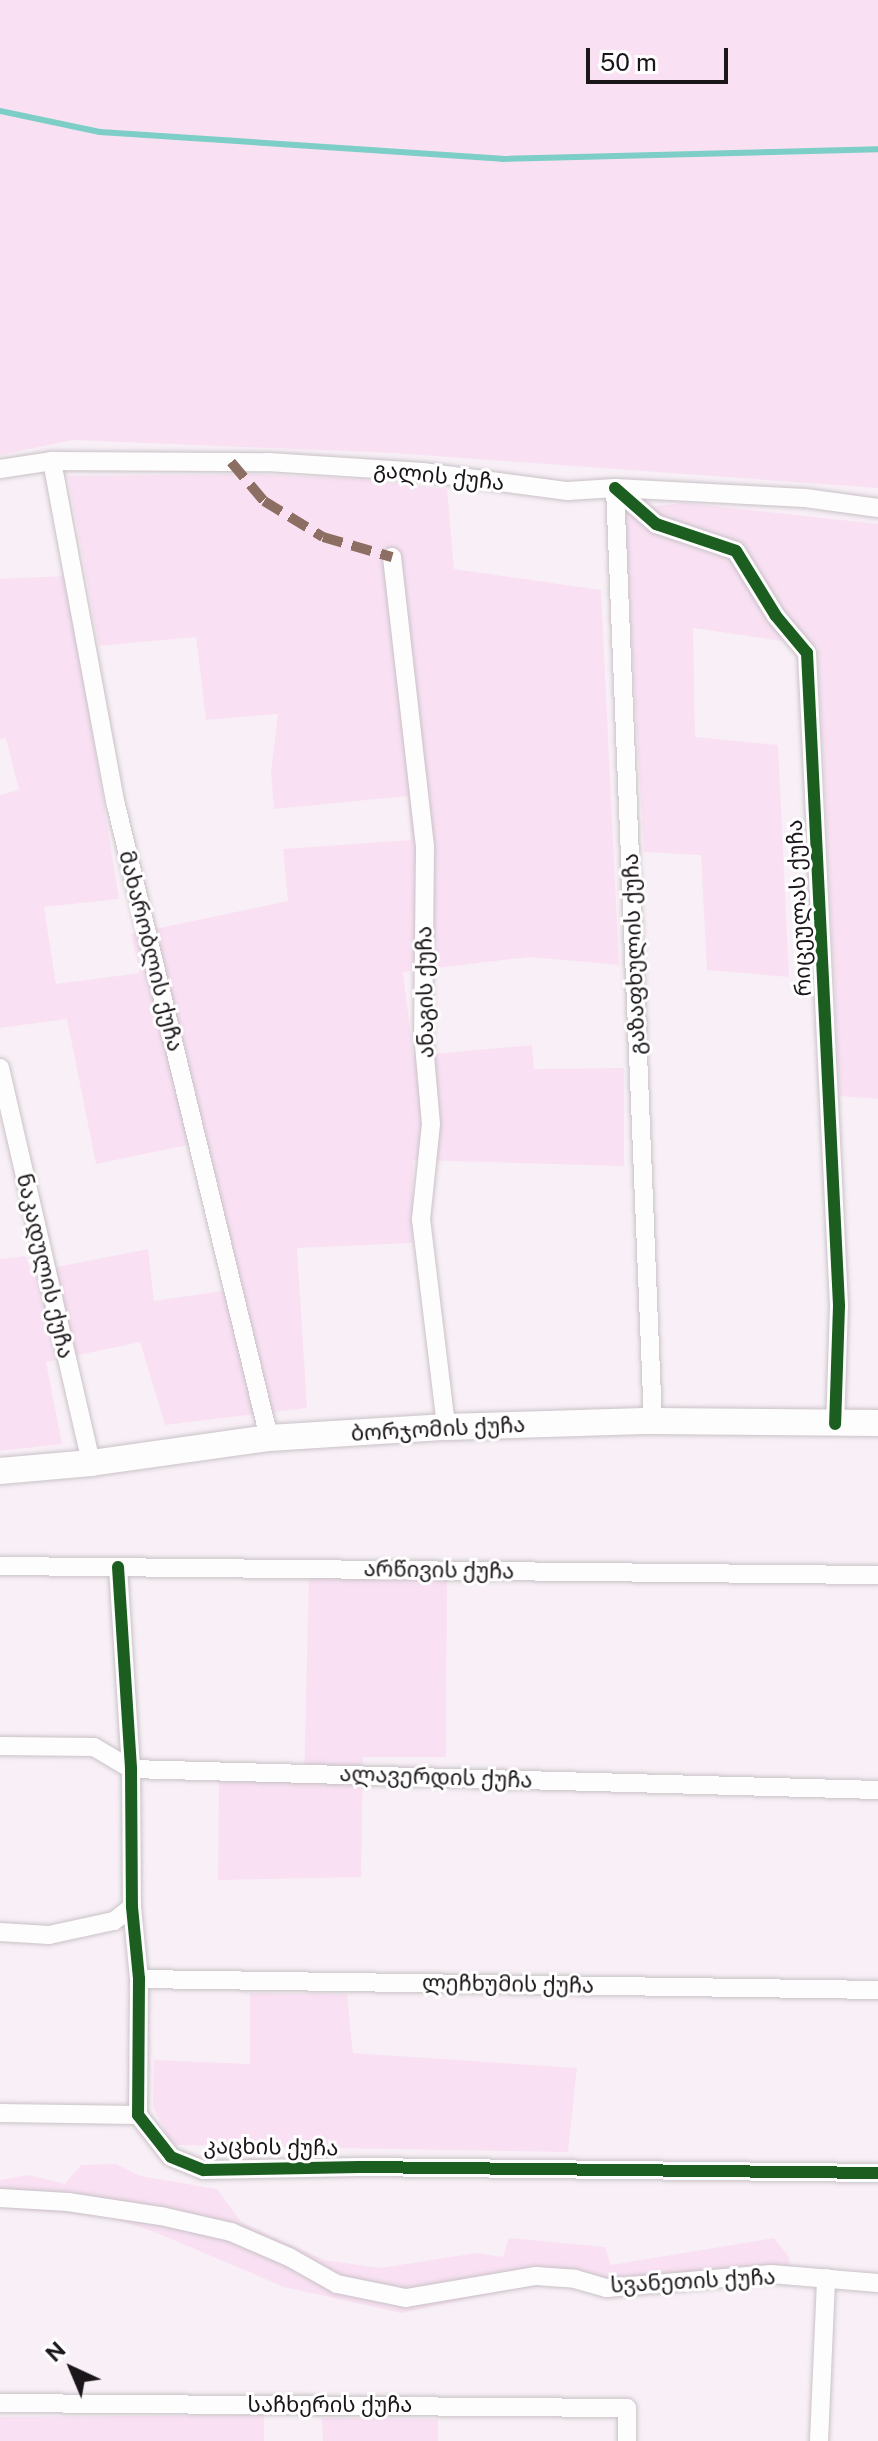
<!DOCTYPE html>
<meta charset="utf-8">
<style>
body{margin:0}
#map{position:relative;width:878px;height:2441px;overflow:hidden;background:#f8f0f6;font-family:"Public Sans","Noto Sans Georgian",sans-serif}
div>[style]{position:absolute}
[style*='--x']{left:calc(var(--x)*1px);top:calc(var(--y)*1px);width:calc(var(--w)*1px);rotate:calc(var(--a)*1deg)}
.green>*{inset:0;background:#f9e1f3}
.stream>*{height:6px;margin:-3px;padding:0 3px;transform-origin:3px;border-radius:3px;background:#7ccec6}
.roads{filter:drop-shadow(0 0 2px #c9c2c7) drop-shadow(0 0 2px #c9c2c7)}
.street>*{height:18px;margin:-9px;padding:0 9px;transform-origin:9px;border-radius:9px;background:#fefdfe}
.secondary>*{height:26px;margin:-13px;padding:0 13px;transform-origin:13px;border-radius:13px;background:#fefdfe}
.quiet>*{height:10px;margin-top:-5px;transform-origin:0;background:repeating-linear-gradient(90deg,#8d6e63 0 20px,transparent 0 30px)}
.cycleway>*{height:12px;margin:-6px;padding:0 6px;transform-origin:6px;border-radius:6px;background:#1b5e20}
span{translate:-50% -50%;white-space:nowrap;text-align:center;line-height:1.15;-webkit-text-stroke:6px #fff;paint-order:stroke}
.street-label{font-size:22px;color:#1b161a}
.north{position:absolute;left:32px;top:2329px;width:80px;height:80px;-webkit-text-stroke:6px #fff;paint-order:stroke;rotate:316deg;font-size:22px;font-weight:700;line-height:32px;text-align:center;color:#1b161a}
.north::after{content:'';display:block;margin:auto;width:28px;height:36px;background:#1b161a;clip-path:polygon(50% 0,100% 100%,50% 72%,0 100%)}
.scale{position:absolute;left:586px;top:48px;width:142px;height:36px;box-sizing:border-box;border:4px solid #1b161a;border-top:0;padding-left:10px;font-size:24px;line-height:28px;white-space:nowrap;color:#1b161a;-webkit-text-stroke:6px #fff;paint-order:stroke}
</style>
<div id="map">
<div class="green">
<i style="clip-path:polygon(0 0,878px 0,878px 488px,393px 453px,73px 440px,0 455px)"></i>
<i style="clip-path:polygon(252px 474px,356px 479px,447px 489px,454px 569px,601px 590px,619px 965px,530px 957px,403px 972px,413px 1056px,532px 1045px,534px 1069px,624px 1068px,624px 1166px,413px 1160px,412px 1243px,297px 1248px,307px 1408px,165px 1425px,140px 1342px,46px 1362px,62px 1444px,0 1451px,0 1259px,26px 1256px,31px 1272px,148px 1249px,154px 1301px,242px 1288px,207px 1141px,96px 1164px,67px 1019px,0 1028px,0 795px,19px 790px,6px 738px,0 739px,0 579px,67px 576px,119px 899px,44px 907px,56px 984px,140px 973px,131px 934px,288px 901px,283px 849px,411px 840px,408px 796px,274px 809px,271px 772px,278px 714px,206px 720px,196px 637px,99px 646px,68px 476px)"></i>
<i style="clip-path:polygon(686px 503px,878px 524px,878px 1099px,840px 1096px,818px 646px,693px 628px,695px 737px,778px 745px,789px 977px,707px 970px,701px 855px,644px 852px,624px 509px)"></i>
<i style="clip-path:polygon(309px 1574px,447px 1576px,446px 1757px,363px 1757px,361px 1877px,218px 1880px,219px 1778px,304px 1783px)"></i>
<i style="clip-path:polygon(250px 1993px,347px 1994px,353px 2053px,577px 2068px,568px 2152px,171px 2145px,153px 2106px,154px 2060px,250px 2064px)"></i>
<i style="clip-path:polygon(116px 2164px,140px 2176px,217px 2189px,241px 2222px,324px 2260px,380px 2268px,476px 2253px,503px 2257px,509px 2238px,605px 2247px,611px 2265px,774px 2238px,789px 2257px,790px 2266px,747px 2266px,515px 2289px,401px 2313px,284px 2287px,157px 2233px,109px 2217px,0 2208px,0 2180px,29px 2175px,65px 2184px,81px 2165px)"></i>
<i style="clip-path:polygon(264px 2415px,264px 2441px,0 2441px,0 2417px)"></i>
<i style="clip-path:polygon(322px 2418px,438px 2419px,438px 2441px,323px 2441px)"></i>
</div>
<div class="stream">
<i style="--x:0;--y:111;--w:102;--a:11.9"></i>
<i style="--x:100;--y:132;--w:403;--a:3.8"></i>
<i style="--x:502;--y:159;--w:376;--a:-1.5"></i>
</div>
<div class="roads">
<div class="street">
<i style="--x:52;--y:461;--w:350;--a:79.5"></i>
<i style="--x:116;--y:805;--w:651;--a:76.41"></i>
<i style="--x:0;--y:469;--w:53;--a:-8.7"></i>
<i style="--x:52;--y:461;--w:216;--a:0.3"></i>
<i style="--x:268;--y:462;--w:155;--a:3.7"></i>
<i style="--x:423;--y:472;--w:146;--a:7.5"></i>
<i style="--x:568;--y:491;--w:47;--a:-3.7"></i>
<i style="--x:615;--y:488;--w:190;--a:3"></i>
<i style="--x:805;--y:498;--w:74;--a:7.8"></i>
<i style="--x:615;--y:488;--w:55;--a:41.3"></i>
<i style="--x:656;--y:524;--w:84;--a:18.6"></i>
<i style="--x:736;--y:551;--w:76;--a:58.4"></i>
<i style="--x:776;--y:616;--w:48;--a:50"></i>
<i style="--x:807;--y:653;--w:654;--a:87.19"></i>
<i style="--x:839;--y:1306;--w:118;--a:91.9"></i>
<i style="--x:615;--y:488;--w:934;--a:87.67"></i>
<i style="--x:392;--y:557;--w:293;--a:83.5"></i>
<i style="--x:425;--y:848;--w:185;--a:90.6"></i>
<i style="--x:423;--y:1033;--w:91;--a:85"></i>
<i style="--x:431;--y:1124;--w:96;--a:96"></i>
<i style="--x:421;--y:1219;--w:209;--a:83.1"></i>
<i style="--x:0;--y:1068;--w:405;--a:77"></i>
<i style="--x:0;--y:1566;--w:878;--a:0.59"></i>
<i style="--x:118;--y:1567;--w:202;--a:86.3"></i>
<i style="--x:131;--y:1769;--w:138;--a:89.6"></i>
<i style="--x:132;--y:1907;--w:72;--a:84.4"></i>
<i style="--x:139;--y:1979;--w:136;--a:90.4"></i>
<i style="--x:138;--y:2115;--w:53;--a:51.8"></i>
<i style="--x:171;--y:2157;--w:35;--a:22"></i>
<i style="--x:204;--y:2170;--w:155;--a:-1.1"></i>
<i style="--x:359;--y:2167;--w:519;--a:0.66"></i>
<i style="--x:0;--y:1746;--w:94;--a:0.6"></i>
<i style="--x:94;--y:1747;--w:43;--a:30.7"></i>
<i style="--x:131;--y:1769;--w:747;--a:1.61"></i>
<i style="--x:0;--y:1932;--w:49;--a:3.5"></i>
<i style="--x:49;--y:1935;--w:66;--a:-12.2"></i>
<i style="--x:114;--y:1921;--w:23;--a:-38"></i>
<i style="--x:139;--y:1979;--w:739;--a:0.85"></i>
<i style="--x:0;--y:2113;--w:138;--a:0.8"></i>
<i style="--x:0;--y:2198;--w:68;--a:3.4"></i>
<i style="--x:68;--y:2202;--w:94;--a:8.6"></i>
<i style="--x:161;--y:2216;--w:72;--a:12.9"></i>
<i style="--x:231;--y:2232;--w:63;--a:23.3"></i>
<i style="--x:289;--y:2257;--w:55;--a:29.4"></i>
<i style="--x:337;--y:2284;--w:70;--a:11.5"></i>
<i style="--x:406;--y:2298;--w:132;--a:-9.6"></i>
<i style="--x:536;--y:2276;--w:39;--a:4"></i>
<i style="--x:575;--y:2279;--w:33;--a:16"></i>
<i style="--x:607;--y:2288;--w:165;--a:-4.9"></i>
<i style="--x:771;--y:2274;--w:107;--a:4.8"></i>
<i style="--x:0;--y:2403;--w:627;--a:0.46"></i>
<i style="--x:627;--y:2408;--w:33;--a:90"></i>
<i style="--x:819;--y:2441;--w:163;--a:-87.5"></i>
</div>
<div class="secondary">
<i style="--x:0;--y:1471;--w:91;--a:-5"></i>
<i style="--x:91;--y:1463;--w:180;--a:-8"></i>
<i style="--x:269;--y:1438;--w:177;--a:-3.6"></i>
<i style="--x:446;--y:1427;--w:207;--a:-1.7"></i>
<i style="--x:653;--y:1421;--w:225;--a:0.5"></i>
</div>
</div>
<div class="quiet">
<i style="--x:231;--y:462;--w:51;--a:49.8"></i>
<i style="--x:264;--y:501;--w:69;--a:31.4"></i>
<i style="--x:323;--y:537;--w:72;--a:16.2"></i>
</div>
<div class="cycleway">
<i style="--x:615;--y:488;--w:55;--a:41.3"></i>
<i style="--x:656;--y:524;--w:84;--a:18.6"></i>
<i style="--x:736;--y:551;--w:76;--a:58.4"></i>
<i style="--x:776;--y:616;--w:48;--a:50"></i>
<i style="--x:807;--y:653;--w:654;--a:87.19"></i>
<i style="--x:839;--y:1306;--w:118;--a:91.9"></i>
<i style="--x:118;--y:1567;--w:202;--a:86.3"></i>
<i style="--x:131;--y:1769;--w:138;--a:89.6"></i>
<i style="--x:132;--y:1907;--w:72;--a:84.4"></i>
<i style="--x:139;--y:1979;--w:136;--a:90.4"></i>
<i style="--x:138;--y:2115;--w:53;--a:51.8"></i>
<i style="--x:171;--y:2157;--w:35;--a:22"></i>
<i style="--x:204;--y:2170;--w:155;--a:-1.1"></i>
<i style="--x:359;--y:2167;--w:519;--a:0.66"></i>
</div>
<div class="street-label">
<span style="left:439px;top:476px;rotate:6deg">გალის ქუჩა</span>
<span style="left:799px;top:908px;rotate:-93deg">რიცეულას ქუჩა</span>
<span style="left:151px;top:951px;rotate:76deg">მახარობლის ქუჩა</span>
<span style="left:634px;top:954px;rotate:-92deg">გაზაფხულის ქუჩა</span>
<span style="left:425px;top:992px;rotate:-91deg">ანაგის ქუჩა</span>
<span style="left:45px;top:1266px;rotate:77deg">ნაკადულის ქუჩა</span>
<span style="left:438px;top:1429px;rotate:-3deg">ბორჯომის ქუჩა</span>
<span style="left:439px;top:1570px;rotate:1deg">არწივის ქუჩა</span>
<span style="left:436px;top:1777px;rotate:2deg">ალავერდის ქუჩა</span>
<span style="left:508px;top:1984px;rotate:1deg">ლეჩხუმის ქუჩა</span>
<span style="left:271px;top:2147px;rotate:1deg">კაცხის ქუჩა</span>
<span style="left:693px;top:2281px;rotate:-3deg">სვანეთის ქუჩა</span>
<span style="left:330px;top:2405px">საჩხერის ქუჩა</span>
</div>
<div class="north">N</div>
<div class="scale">50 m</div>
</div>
